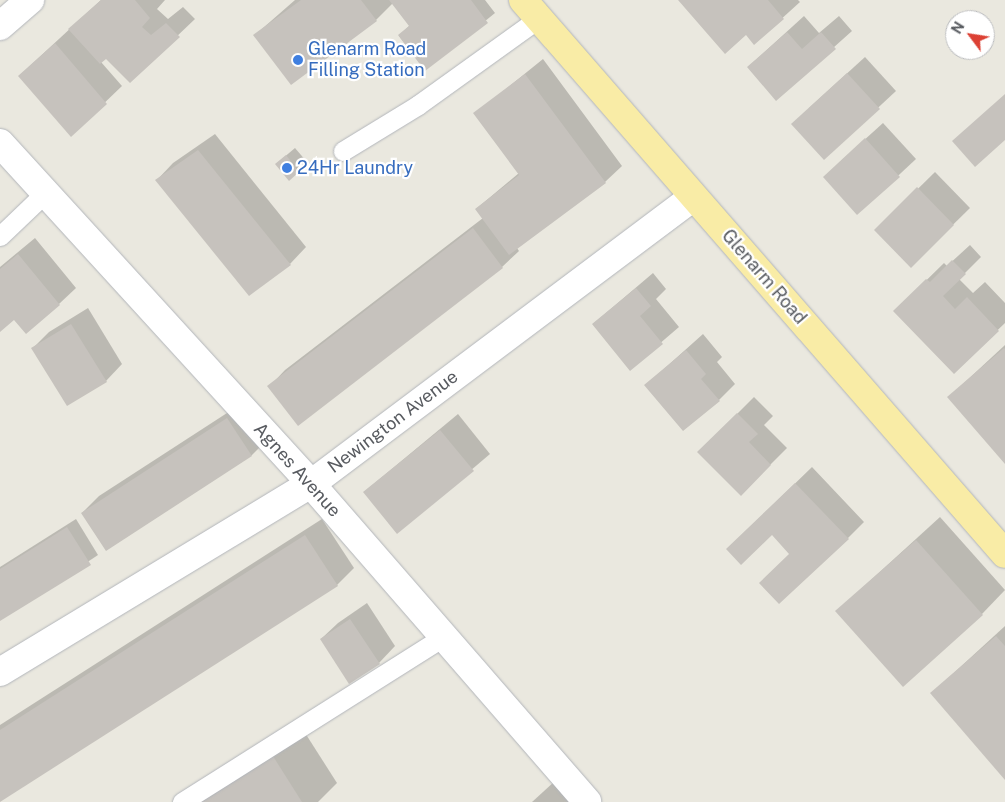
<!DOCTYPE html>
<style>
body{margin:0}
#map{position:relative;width:1005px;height:802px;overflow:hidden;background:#eae8df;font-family:"Public Sans",sans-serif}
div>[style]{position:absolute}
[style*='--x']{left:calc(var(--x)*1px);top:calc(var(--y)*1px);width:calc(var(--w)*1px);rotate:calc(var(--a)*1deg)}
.shadow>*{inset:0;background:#0003}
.building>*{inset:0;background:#c6c2bd}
.roads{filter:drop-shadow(0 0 1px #b2b5ba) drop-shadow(0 0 1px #b2b5ba)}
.lane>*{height:19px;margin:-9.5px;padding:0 9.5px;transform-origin:9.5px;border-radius:9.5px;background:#fff}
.street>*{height:28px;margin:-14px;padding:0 14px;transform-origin:14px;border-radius:14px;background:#fff}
.primary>*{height:28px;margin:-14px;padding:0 14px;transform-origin:14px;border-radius:14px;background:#f9eca6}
.dots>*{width:14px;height:14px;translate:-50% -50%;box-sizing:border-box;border:2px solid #fff;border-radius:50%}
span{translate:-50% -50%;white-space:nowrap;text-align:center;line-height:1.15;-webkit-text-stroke:4.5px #fff;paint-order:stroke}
.shop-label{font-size:18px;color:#366cbe}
.left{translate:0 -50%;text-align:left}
.street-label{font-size:18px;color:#585b60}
.north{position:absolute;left:945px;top:10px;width:50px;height:50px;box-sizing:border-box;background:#fff;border:1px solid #bcbdbf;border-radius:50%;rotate:301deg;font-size:14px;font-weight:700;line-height:20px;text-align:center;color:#585b60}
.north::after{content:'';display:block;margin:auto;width:18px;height:22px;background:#dc4134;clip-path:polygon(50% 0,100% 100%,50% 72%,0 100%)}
</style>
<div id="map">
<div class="shadow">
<i style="clip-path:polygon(101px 0,165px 0,157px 9px,168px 19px,183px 7px,195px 19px,130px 81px,106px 58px,101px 62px,122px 86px,71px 135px,19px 76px)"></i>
<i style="clip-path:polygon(295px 0,485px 0,495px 13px,425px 70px,399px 36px,410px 25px,393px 3px,376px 20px,255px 35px)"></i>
<i style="clip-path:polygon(680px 0,798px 0,800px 2px,755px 43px,747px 34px)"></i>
<i style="clip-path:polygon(804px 16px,819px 33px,839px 16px,852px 31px,776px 99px,748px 67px)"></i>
<i style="clip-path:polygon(865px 57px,896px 91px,824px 158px,809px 108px)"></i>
<i style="clip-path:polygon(543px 59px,622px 166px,605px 182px,517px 248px,519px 251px,502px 267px,298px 424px,269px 387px,285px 370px,483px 218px,476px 209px,519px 173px,475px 114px)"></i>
<i style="clip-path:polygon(883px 123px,916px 159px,857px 214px,841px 161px)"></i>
<i style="clip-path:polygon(215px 134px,306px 247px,290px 264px,157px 180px,173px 163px)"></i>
<i style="clip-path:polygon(295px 148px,307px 162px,289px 179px,276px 164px)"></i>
<i style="clip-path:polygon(935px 172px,970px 208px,911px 266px,876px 230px)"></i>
<i style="clip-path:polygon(35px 238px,76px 288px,59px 304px,15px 318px,0 331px,0 267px)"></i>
<i style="clip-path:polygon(970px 245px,981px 257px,959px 279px,973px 293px,985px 282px,1005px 303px,1005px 323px,954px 372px,895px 311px,944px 263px,947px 266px)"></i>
<i style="clip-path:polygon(653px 273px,666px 289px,656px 299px,679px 327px,630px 369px,593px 324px)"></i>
<i style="clip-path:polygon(88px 308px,122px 364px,106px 381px,33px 348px,49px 332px)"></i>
<i style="clip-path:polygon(703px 334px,722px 357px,717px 362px,735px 384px,719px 400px,646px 385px)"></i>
<i style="clip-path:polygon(1005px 345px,1005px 463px,949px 397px)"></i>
<i style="clip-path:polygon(754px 397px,773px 416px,764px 425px,787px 448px,741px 494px,699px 452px)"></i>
<i style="clip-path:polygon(244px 402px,268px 439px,252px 455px,106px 550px,82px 513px,99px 496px)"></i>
<i style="clip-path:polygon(458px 414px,490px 454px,397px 533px,364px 492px)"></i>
<i style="clip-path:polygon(812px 467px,864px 522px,848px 538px,791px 554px,772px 533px,744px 533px)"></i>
<i style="clip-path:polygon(940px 517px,1005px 590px,982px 614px,837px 611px)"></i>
<i style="clip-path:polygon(76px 519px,98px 555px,0 620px,0 567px)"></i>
<i style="clip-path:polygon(322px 519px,354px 568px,337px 585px,0 800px,0 725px)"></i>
<i style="clip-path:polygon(367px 603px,395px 646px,379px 663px,321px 639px,338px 623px)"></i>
<i style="clip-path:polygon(1005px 626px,1005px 778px,932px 693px)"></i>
<i style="clip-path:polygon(300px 725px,337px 783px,318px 802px,179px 802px)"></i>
<i style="clip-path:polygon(555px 781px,574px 802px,532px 802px)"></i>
</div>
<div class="building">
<i style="clip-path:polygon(101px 0,135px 0,150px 18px,142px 27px,151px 35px,166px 23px,180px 37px,130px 83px,106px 59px,100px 64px,68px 29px)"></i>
<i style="clip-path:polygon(301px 0,361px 0,377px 21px,291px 85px,253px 35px)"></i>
<i style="clip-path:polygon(389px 0,471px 0,488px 23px,425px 71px,398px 35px,409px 26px)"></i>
<i style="clip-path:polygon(678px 0,768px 0,784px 19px,754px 45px,746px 35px,725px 54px)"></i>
<i style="clip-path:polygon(787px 32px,802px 49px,821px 32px,836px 49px,776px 101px,747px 67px)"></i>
<i style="clip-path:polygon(55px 43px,107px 104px,71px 137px,18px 76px)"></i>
<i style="clip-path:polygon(847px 73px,880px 109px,824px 160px,791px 124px)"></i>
<i style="clip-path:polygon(525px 74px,606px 183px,509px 255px,475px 209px,519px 175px,473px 113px)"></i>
<i style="clip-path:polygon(1005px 94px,1005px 140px,975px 167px,952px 141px)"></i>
<i style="clip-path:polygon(865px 138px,900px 177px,857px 215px,823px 177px)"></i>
<i style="clip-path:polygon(198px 150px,291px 265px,249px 296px,155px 180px)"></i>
<i style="clip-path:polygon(286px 155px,299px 172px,289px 181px,275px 164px)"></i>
<i style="clip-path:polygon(917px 187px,954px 225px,911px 268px,874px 230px)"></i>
<i style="clip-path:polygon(473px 228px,503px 268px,298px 426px,267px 386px)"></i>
<i style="clip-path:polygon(18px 254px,60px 305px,26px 334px,14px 320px,0 332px,0 269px)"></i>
<i style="clip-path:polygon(952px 260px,966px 274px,943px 296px,955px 309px,967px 297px,999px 331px,954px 374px,893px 311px,926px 279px,930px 282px)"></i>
<i style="clip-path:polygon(636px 288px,651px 306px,640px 316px,663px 344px,630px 371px,592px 324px)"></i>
<i style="clip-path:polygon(71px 324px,107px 382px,67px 406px,31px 348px)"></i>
<i style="clip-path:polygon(1004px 348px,1005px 349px,1005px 464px,947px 397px)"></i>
<i style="clip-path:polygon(686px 350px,706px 374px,701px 379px,720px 401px,683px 431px,644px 385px)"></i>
<i style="clip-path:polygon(737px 413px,758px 434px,749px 442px,771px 465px,741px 496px,697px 452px)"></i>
<i style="clip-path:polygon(227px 418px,252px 456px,106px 551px,81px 513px)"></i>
<i style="clip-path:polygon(440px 430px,474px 471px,397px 534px,363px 492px)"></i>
<i style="clip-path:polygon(795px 483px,849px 539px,779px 604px,759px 583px,789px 554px,772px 535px,741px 565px,726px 549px)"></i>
<i style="clip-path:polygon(67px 527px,91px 565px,0 621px,0 569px)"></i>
<i style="clip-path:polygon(305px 535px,338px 586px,0 802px,0 730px)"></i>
<i style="clip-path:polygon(916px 540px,983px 615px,903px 687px,835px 611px)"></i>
<i style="clip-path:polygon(350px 619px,380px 664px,349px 684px,320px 639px)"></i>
<i style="clip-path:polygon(996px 636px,1005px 646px,1005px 780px,930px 693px)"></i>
<i style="clip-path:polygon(271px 753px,302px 802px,193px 802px)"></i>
</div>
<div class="roads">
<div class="lane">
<i style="--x:343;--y:151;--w:88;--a:-31.5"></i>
<i style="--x:418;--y:105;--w:149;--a:-35.7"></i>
<i style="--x:0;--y:236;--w:62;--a:-43.7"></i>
<i style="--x:182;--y:802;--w:309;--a:-32.3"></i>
</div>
<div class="street">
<i style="--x:0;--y:26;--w:40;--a:-41"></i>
<i style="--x:0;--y:143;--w:462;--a:47.6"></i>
<i style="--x:311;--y:484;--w:421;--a:49"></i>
<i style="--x:0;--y:672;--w:363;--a:-31.2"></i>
<i style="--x:311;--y:484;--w:478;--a:-36.9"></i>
</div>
<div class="primary">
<i style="--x:523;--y:0;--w:734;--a:48.98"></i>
</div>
</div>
<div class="dots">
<i style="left:298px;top:60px;background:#3f7fe0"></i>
<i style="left:287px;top:168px;background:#3f7fe0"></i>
</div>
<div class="shop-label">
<span class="left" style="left:308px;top:60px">Glenarm Road<br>Filling Station</span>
<span class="left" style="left:297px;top:168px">24Hr Laundry</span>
</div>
<div class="street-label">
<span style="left:764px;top:277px;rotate:49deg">Glenarm Road</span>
<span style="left:393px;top:422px;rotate:-37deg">Newington Avenue</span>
<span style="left:297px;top:470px;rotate:48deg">Agnes Avenue</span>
</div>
<div class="north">N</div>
</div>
